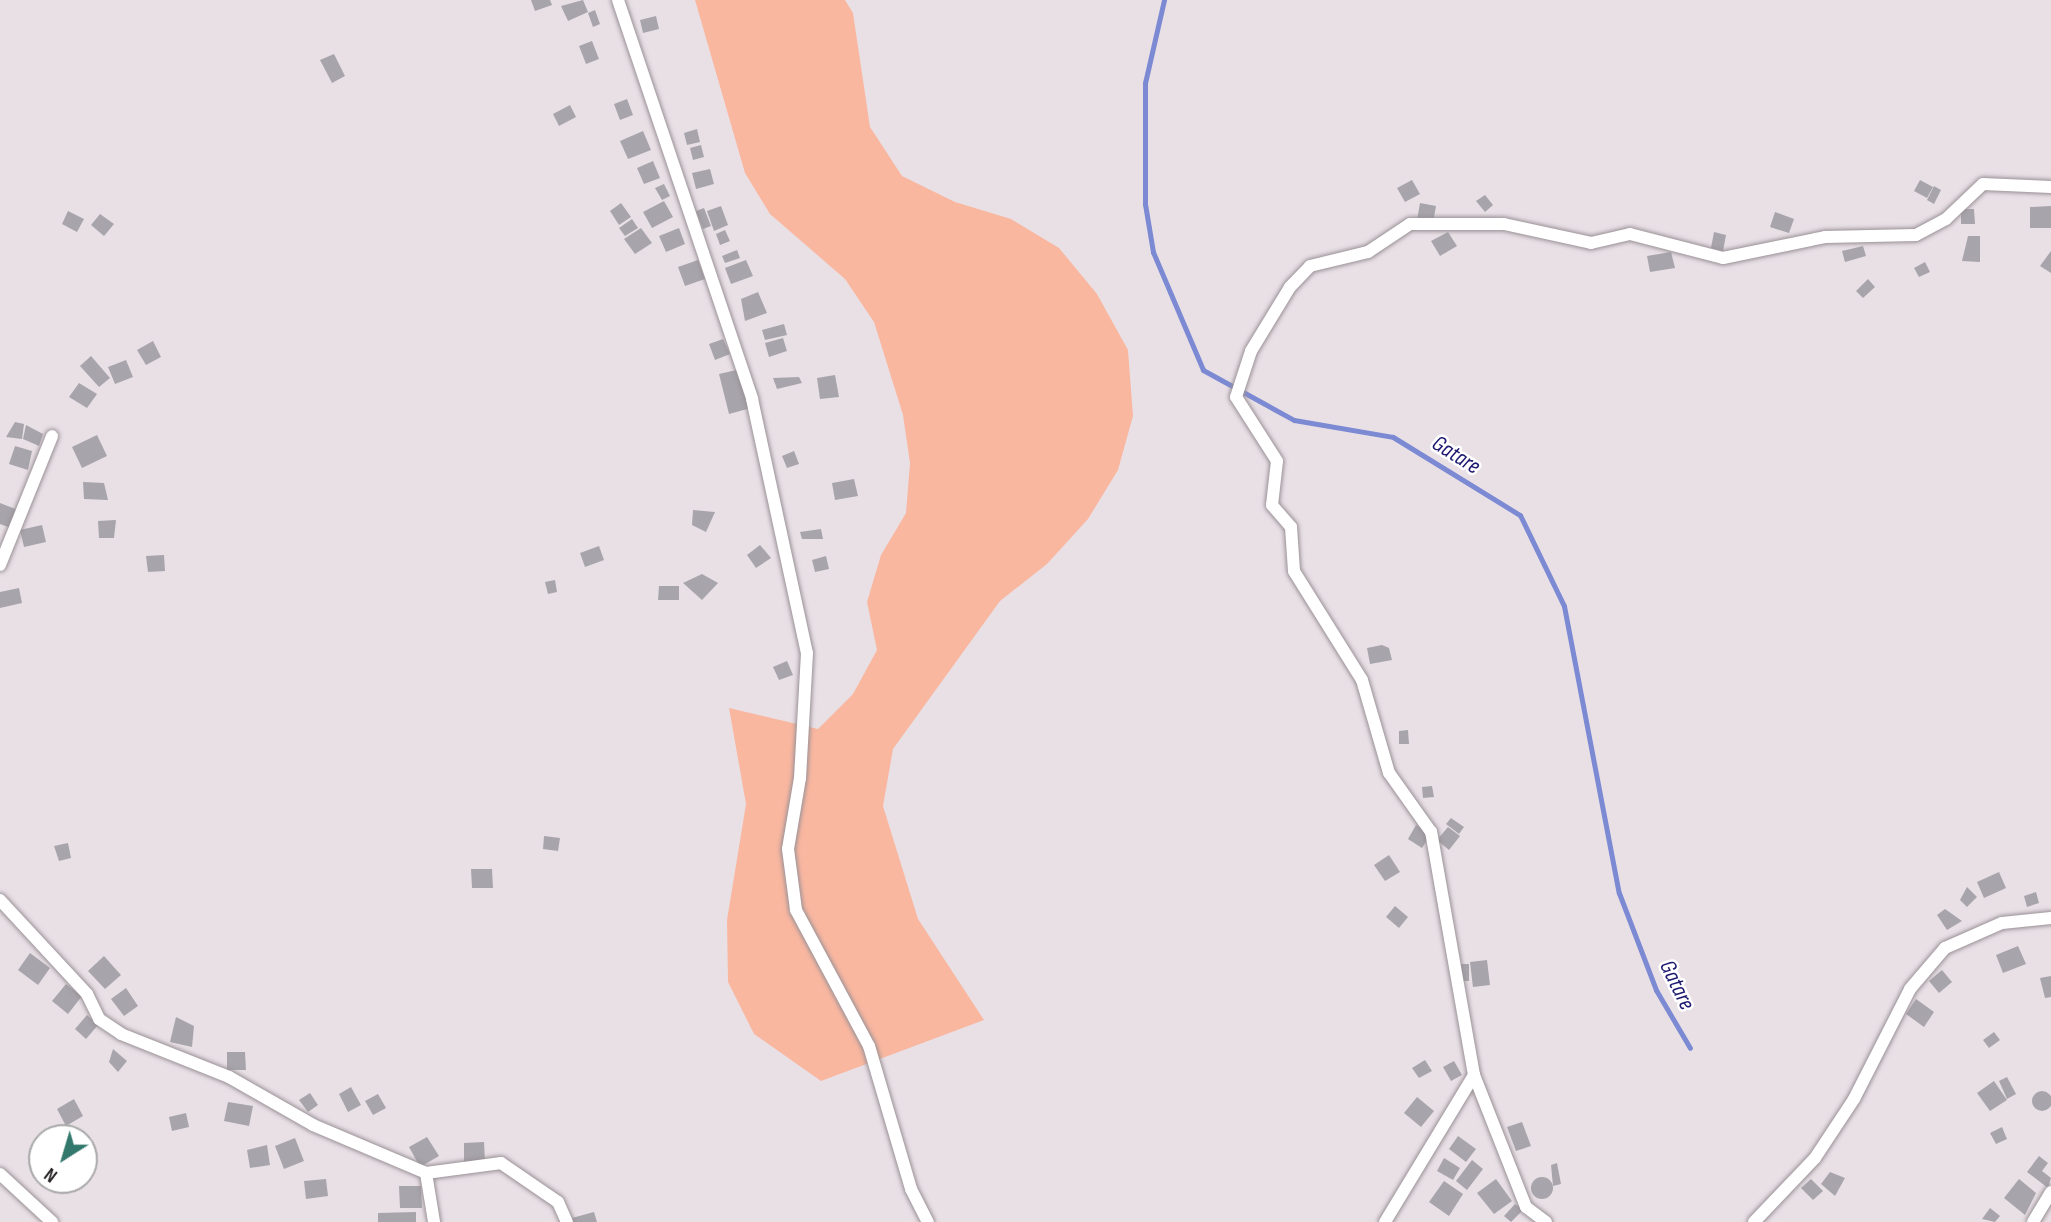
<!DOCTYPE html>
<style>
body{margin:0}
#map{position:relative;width:2051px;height:1222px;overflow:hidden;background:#e9e0e6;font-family:"Sofia Sans Condensed",sans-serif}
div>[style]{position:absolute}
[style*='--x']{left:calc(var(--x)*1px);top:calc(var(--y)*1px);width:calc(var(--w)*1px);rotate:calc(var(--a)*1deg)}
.green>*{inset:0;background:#f9b7a0}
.stream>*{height:5px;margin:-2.5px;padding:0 2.5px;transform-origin:2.5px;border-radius:2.5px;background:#7c89d3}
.building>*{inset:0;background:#a7a4ac}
.round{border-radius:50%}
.roads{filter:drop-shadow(0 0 2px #999196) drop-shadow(0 0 2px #999196)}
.street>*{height:12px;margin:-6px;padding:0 6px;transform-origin:6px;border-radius:6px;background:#fff}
span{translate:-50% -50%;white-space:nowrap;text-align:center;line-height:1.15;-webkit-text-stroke:5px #fff;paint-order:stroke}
.water-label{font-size:23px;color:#1d1970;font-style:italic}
.north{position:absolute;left:28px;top:1124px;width:70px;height:70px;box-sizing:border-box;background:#fff;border:2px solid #aaa9a9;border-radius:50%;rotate:217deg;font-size:19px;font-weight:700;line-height:28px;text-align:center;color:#2b2729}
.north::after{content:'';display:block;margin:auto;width:24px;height:32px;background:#33786c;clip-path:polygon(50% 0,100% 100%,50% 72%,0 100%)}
</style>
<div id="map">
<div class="green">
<i style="clip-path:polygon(695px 0,845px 0,853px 13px,870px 127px,902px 176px,955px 202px,1011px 219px,1059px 248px,1097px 294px,1128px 350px,1133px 416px,1118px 470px,1088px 519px,1047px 564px,1000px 601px,893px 749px,883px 806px,918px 919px,984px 1020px,821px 1081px,754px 1034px,728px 982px,727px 920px,746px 804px,729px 708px,818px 729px,853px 694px,877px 650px,867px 602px,881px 555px,906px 513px,910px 463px,903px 415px,874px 322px,845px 279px,770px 214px,745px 173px)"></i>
</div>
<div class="stream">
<i style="--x:1164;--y:0;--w:85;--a:102.9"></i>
<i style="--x:1145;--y:83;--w:121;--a:90"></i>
<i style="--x:1145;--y:204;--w:49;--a:80.5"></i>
<i style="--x:1153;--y:252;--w:128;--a:67"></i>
<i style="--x:1203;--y:370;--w:104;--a:28.8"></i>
<i style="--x:1294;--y:420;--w:100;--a:9.7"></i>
<i style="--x:1393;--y:437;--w:149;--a:31.6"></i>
<i style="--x:1520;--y:515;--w:101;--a:64.2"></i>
<i style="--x:1564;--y:606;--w:292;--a:79.2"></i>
<i style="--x:1619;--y:893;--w:104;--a:69.1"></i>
<i style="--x:1656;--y:990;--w:67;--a:59.6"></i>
</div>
<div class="building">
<i style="clip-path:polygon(531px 0,550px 0,552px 5px,535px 11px)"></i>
<i style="clip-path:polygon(583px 0,588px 12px,568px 21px,561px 6px)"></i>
<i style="clip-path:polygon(595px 10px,600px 24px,593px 27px,588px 13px)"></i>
<i style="clip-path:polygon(656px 16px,659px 29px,643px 33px,640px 20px)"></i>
<i style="clip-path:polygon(592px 41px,599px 59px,586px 64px,579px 46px)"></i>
<i style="clip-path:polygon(334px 54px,345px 76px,332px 83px,320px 60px)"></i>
<i style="clip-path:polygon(627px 99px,633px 115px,620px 120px,614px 104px)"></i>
<i style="clip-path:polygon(570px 105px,576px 117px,559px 126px,553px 114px)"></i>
<i style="clip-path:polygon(697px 129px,700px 142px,687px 145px,684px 133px)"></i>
<i style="clip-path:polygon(643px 131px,651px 150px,628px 159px,620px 141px)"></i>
<i style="clip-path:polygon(701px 145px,704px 157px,693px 160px,690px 148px)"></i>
<i style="clip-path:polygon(653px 161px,660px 178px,644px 184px,637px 168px)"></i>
<i style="clip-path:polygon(710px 169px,714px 184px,696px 189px,692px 173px)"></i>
<i style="clip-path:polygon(1412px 180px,1420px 194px,1405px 202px,1397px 188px)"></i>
<i style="clip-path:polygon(1920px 180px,1933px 187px,1927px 198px,1914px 191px)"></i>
<i style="clip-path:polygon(664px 184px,670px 196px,662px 200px,655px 188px)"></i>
<i style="clip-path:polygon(1934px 186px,1941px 190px,1934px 204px,1927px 200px)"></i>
<i style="clip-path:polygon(1485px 195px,1493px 205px,1485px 212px,1476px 201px)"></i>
<i style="clip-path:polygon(664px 201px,673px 217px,652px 228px,643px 212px)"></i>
<i style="clip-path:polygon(621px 203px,631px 217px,619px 225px,610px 211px)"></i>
<i style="clip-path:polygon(1420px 203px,1436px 206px,1433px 223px,1417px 220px)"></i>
<i style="clip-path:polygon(721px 206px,728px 225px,714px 231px,707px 211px)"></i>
<i style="clip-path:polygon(2051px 206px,2051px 228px,2030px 228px,2030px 207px)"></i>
<i style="clip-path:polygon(704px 208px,711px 226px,703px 229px,696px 211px)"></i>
<i style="clip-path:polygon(1961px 209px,1974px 209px,1975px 224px,1961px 224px)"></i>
<i style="clip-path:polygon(68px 211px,84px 219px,77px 232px,62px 224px)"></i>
<i style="clip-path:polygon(1775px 212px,1794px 219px,1789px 233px,1770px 227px)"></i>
<i style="clip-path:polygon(100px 214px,114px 224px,104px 236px,91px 225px)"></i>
<i style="clip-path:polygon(632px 219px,638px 228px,625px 236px,619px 228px)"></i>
<i style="clip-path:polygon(641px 228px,652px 243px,635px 254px,624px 239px)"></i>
<i style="clip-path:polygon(679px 228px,685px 244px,666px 252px,659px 236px)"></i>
<i style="clip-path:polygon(725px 230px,730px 241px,720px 245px,716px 234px)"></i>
<i style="clip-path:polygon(1448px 232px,1457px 246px,1440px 256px,1431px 241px)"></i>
<i style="clip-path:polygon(1714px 232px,1726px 235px,1723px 251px,1711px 248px)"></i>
<i style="clip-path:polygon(1968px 236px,1980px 236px,1980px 262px,1962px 261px)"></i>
<i style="clip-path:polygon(1863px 246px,1866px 256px,1845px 262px,1842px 251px)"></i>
<i style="clip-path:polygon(737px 250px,740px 258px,725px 263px,722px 256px)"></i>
<i style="clip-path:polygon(2051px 251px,2051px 273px,2040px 266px)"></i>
<i style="clip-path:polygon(1671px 252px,1675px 268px,1650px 272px,1647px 256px)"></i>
<i style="clip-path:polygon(698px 260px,705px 279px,685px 286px,678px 267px)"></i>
<i style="clip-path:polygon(746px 260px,753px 276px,731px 284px,725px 268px)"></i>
<i style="clip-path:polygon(1925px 262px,1930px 272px,1919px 277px,1914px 268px)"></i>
<i style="clip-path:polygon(1868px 279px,1875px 287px,1863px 298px,1856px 291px)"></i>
<i style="clip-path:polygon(758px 292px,767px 313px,745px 321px,741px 299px)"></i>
<i style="clip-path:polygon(784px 324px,787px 335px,765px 340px,762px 330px)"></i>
<i style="clip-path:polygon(783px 338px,787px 351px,769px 357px,765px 343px)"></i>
<i style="clip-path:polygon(723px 339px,730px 354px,715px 360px,709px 344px)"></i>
<i style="clip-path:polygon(153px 341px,161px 357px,146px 365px,137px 350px)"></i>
<i style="clip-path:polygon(91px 356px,110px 378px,99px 387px,80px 366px)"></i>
<i style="clip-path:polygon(126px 360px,133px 377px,115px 384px,108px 367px)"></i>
<i style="clip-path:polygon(741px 369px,751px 408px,729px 414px,719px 374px)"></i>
<i style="clip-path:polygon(835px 375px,839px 397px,820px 399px,817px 378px)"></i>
<i style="clip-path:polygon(799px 377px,802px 383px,777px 389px,773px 378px)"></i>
<i style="clip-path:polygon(79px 383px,97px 394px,87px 408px,69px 397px)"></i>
<i style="clip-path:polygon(15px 422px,24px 424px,22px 439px,6px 437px)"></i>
<i style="clip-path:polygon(26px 425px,43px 434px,39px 446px,23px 439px)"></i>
<i style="clip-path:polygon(97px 435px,107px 456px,82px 468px,72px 447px)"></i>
<i style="clip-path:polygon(15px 446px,32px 451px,28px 470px,9px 464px)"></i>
<i style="clip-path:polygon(794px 451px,799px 464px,787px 468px,782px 456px)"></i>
<i style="clip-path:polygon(854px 479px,858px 496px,835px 500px,832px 483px)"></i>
<i style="clip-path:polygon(83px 482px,104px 483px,108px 500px,84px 499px)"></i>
<i style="clip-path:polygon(0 503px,18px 510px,11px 528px,0 524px)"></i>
<i style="clip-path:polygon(693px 510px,715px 512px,706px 532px,692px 525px)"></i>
<i style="clip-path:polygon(116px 520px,114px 538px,99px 538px,98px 521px)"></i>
<i style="clip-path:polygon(42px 525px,46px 542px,24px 547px,20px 530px)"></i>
<i style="clip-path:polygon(821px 529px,823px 539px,802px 539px,800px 532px)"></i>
<i style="clip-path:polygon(760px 545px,771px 558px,756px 568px,747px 555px)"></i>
<i style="clip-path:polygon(599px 546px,604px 560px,585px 567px,580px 553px)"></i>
<i style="clip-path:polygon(164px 555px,165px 571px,148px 572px,146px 556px)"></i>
<i style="clip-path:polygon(826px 556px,829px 569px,815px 572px,812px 560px)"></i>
<i style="clip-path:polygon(702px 574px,718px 583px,702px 600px,683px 583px)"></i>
<i style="clip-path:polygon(555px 580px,557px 592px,548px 594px,545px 582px)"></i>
<i style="clip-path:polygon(659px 586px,679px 586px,679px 600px,658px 600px)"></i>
<i style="clip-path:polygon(19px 588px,22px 603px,0 608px,0 592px)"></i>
<i style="clip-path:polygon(1382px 645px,1389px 648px,1392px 660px,1370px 664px,1367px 648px)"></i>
<i style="clip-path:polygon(787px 661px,793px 675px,779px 680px,773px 667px)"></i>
<i style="clip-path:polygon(1408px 730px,1409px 744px,1399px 744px,1399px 731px)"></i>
<i style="clip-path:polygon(1432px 786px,1434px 797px,1423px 798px,1422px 787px)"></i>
<i style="clip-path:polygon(1451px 818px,1464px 827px,1459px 834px,1446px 824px)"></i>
<i style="clip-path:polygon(1416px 825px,1431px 834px,1422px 848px,1408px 839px)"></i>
<i style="clip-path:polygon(1448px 827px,1460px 836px,1449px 850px,1437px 840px)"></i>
<i style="clip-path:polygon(544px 836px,560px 838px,558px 851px,543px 849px)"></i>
<i style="clip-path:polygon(68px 843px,71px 858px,59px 861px,54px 846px)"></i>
<i style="clip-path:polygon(1389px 855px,1400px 872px,1385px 881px,1374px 865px)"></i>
<i style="clip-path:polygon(471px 869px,492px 869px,493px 888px,472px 888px)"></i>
<i style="clip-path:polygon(1999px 872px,2006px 888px,1984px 898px,1977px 882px)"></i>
<i style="clip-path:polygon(1967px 887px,1977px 897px,1967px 907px,1960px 900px)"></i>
<i style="clip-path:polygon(2036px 892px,2039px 903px,2027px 907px,2024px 896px)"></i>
<i style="clip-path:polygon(1395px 906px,1408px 917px,1399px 928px,1386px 917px)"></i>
<i style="clip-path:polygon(1945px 909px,1962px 921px,1947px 930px,1937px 915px)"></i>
<i style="clip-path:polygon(2018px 946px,2026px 964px,2003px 973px,1996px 955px)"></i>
<i style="clip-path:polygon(30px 953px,50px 968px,38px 985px,18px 970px)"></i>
<i style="clip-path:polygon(104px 956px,121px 975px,105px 989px,88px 971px)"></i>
<i style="clip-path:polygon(1487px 960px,1490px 985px,1473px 987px,1470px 962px)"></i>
<i style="clip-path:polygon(1457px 964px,1469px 964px,1469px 981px,1457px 981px)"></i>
<i style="clip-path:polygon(1942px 970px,1952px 982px,1939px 993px,1929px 981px)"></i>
<i style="clip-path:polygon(2051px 976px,2051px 997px,2045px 998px,2040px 978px)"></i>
<i style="clip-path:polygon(66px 984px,82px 996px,68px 1014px,52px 1001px)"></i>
<i style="clip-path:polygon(126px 988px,138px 1006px,124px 1016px,111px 999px)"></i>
<i style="clip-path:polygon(1916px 999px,1934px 1012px,1924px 1027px,1906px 1014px)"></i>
<i style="clip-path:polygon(87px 1015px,98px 1025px,86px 1039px,75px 1029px)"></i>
<i style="clip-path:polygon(176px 1017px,194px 1026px,192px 1047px,170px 1042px)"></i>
<i style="clip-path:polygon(1994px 1032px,2000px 1040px,1989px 1048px,1983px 1040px)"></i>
<i style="clip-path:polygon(113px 1049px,127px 1061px,118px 1072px,109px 1062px)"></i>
<i style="clip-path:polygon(227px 1052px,245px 1052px,246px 1070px,227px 1070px)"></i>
<i style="clip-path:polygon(1425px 1060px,1432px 1071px,1419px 1078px,1412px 1068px)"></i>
<i style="clip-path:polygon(1454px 1061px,1462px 1075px,1451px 1081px,1443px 1067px)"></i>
<i style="clip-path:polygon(2007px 1077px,2016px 1094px,2007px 1099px,1999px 1081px)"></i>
<i style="clip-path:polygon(1994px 1081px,2007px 1100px,1990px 1111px,1977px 1093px)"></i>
<i style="clip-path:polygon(351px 1087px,361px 1105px,348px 1112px,339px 1094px)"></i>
<i class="round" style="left:2032px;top:1091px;width:20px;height:20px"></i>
<i style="clip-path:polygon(310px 1093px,318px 1105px,308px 1112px,299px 1100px)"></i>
<i style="clip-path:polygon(378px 1094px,386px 1108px,373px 1115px,365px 1101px)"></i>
<i style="clip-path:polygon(1417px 1097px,1434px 1111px,1421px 1127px,1404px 1113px)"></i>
<i style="clip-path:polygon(74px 1099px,83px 1116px,66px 1126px,57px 1109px)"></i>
<i style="clip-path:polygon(228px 1102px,253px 1106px,249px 1126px,224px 1121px)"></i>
<i style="clip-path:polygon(186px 1113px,189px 1127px,172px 1131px,169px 1117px)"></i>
<i style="clip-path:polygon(1522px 1122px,1531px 1146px,1516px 1151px,1507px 1127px)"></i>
<i style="clip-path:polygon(2002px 1127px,2007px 1139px,1996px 1144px,1990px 1133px)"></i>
<i style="clip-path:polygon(1458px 1136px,1476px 1149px,1466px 1162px,1449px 1149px)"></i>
<i style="clip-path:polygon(427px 1137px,439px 1156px,420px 1167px,409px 1147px)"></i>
<i style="clip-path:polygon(295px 1138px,304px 1161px,284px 1169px,275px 1146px)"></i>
<i style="clip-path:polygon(484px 1142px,485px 1161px,464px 1162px,464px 1143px)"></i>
<i style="clip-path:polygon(267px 1145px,270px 1165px,250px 1168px,247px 1150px)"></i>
<i style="clip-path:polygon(2039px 1156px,2048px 1163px,2042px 1171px,2051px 1178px,2048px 1188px,2027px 1172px)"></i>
<i style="clip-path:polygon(1444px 1158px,1460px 1168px,1453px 1180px,1437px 1171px)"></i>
<i style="clip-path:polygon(1472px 1160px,1483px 1169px,1467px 1190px,1456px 1181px)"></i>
<i style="clip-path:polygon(1557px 1163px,1561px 1184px,1553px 1186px,1551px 1165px)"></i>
<i style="clip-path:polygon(1830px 1172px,1845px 1178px,1835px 1196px,1821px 1184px)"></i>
<i class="round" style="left:1531px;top:1177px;width:22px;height:22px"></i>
<i style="clip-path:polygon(326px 1179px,328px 1196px,306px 1199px,304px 1181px)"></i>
<i style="clip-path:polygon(1496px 1179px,1512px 1201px,1494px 1214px,1477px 1193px)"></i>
<i style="clip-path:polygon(1811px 1179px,1823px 1191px,1813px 1200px,1801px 1188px)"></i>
<i style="clip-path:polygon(2019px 1179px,2036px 1193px,2025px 1215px,2004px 1198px)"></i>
<i style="clip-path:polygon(1444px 1181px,1463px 1194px,1449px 1216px,1429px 1202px)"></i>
<i style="clip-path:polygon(399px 1186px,421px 1186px,422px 1208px,400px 1208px)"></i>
<i style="clip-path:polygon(1515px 1204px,1523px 1210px,1511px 1222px,1504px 1216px)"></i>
<i style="clip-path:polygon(1990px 1208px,2000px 1216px,1995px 1222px,1982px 1219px)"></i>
<i style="clip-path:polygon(416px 1212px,416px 1222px,378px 1222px,378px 1213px)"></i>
<i style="clip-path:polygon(594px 1212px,597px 1222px,573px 1222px,572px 1218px)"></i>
</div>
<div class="roads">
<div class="street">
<i style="--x:618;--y:0;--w:421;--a:71.4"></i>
<i style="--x:752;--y:399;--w:260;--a:77.8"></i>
<i style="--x:807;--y:653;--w:125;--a:93.2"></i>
<i style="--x:800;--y:778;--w:72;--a:99.6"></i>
<i style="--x:788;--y:849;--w:62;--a:82.5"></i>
<i style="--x:796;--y:910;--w:154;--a:61.8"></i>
<i style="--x:869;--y:1046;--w:149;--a:73.6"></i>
<i style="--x:911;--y:1189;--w:37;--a:63"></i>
<i style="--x:0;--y:565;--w:139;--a:-68"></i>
<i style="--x:0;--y:900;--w:128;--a:47.2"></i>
<i style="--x:87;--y:994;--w:28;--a:64"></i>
<i style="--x:99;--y:1019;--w:27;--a:34"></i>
<i style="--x:121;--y:1034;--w:116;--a:21.7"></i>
<i style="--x:229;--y:1077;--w:97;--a:29.7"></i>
<i style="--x:313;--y:1125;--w:123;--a:23"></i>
<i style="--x:426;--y:1173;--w:76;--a:-7.6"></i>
<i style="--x:501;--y:1163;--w:69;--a:34.4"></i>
<i style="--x:558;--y:1202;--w:22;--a:66"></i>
<i style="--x:1474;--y:1075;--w:142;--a:68.5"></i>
<i style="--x:1526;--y:1207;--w:25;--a:37"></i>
<i style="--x:426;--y:1173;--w:50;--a:80.7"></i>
<i style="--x:0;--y:1174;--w:71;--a:42.7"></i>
<i style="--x:1385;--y:1222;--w:172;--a:-58.8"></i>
<i style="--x:1474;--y:1075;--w:247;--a:-100"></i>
<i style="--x:1431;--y:832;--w:72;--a:-125.4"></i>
<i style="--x:1389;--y:773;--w:97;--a:-106.2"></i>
<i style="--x:1362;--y:680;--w:128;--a:-122"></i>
<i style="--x:1294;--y:571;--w:44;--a:-93.9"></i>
<i style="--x:1291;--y:527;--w:29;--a:-131"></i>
<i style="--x:1272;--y:505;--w:44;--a:-83.5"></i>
<i style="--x:1277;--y:461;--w:76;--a:-122.6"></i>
<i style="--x:1236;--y:397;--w:48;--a:-71.9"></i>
<i style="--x:1251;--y:351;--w:75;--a:-58.6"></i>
<i style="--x:1290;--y:287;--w:29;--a:-46"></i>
<i style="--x:1310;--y:266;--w:60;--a:-13.6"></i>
<i style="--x:1368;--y:252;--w:50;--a:-33.7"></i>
<i style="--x:1410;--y:224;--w:94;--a:0"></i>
<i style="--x:1504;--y:224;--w:89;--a:12.3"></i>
<i style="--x:1591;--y:243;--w:40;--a:-13"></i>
<i style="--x:1630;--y:234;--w:96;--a:14.5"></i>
<i style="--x:1723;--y:258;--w:104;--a:-11.6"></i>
<i style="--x:1825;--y:237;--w:91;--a:-1.3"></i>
<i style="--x:1916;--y:235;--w:34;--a:-28"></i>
<i style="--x:1946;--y:219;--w:51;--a:-43.4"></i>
<i style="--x:1983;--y:184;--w:68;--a:2.5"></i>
<i style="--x:1754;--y:1222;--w:88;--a:-46.4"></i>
<i style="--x:1815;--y:1158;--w:71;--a:-56.5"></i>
<i style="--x:1854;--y:1099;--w:123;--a:-63"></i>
<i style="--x:1910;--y:989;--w:54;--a:-49.5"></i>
<i style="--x:1945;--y:948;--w:62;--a:-23.7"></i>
<i style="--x:2002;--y:923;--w:49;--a:-5.8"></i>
<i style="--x:2033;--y:1222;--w:35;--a:-59"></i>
</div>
</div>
<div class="water-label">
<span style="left:1456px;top:455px;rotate:32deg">Gatare</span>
<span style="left:1677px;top:985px;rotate:64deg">Gatare</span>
</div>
<div class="north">N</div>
</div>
